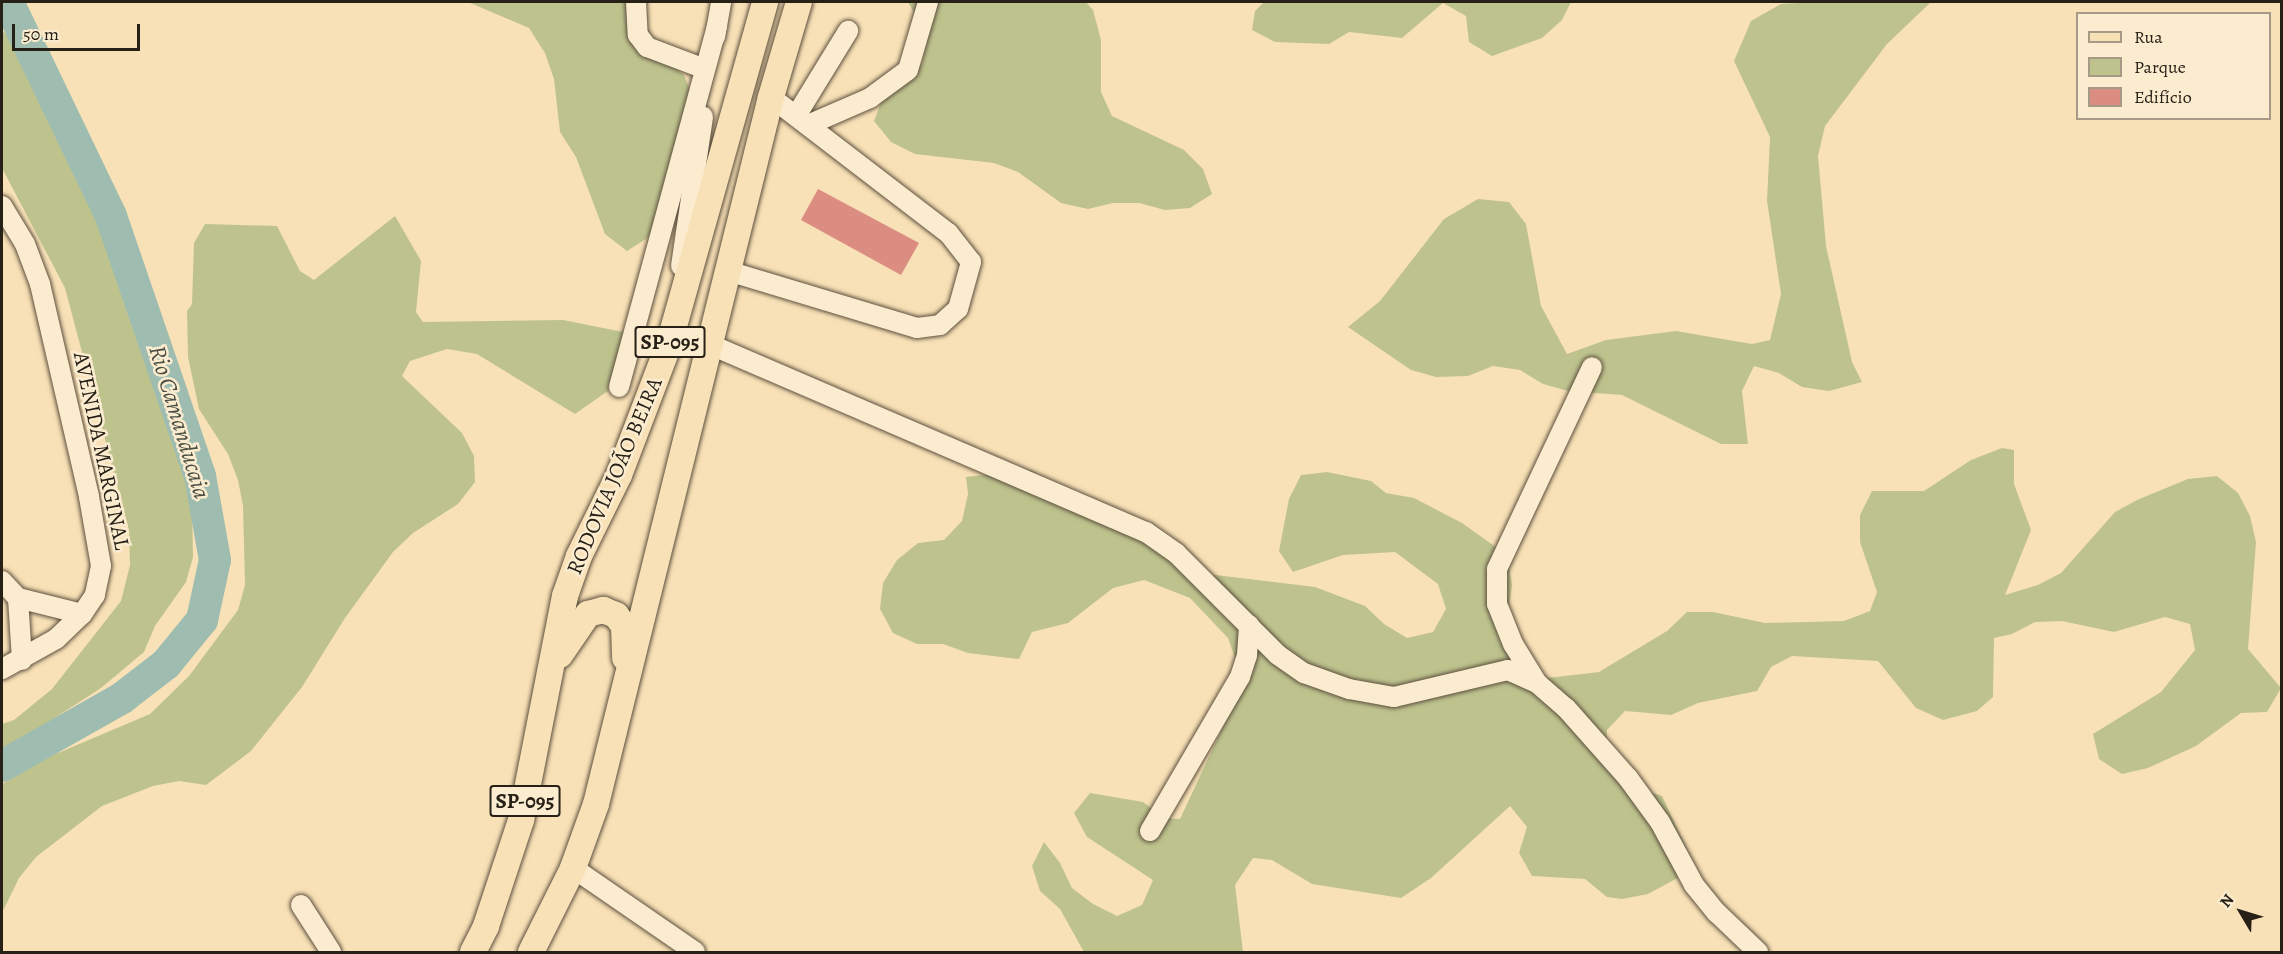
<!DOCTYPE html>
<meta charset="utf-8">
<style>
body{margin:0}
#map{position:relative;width:2283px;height:954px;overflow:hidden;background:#f9e1b7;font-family:Alegreya,serif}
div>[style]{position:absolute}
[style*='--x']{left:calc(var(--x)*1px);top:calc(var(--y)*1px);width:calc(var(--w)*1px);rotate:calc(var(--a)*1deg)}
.green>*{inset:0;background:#bec38e}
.river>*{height:32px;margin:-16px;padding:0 16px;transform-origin:16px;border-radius:16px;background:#9ebdb0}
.building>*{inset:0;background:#da8d80}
.roads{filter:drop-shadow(0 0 2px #5c503e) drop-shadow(0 0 2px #5c503e)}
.minor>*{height:20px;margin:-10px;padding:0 10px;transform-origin:10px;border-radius:10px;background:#fbecd0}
.major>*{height:26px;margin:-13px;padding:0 13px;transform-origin:13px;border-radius:13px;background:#f9e1b7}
span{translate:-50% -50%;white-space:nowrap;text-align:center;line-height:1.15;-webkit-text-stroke:5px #fbecd0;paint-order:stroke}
.shield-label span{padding:2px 4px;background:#fbecd0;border:2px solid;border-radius:4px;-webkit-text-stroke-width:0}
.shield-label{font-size:21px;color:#272016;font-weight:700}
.street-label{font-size:22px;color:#272016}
.water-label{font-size:24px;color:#4b4f44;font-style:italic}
.frame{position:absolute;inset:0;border:3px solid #272016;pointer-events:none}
.legend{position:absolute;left:2076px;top:12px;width:195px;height:108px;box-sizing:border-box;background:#fbecd0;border:2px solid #a69a86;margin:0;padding:8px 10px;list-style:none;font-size:18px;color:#272016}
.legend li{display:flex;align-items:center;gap:12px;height:30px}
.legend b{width:30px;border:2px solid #a69a86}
.north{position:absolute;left:2211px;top:882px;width:60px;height:60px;-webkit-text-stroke:4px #fbecd0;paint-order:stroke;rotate:308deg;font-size:16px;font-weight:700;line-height:24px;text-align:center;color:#272016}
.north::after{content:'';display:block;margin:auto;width:21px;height:27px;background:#272016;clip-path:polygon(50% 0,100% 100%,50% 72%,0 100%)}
.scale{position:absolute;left:12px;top:24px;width:128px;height:27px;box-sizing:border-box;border:3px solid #272016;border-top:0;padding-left:8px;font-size:18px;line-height:21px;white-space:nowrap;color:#272016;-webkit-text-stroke:4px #fbecd0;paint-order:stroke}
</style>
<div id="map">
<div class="green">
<i style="clip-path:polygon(468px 2px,628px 2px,647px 47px,684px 75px,694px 100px,652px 235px,627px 251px,605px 234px,576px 157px,560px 132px,554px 79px,545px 53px,529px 28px)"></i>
<i style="clip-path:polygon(908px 2px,1086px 2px,1093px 10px,1101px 40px,1101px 92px,1112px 116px,1184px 150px,1203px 169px,1212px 194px,1190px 208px,1165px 210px,1139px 203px,1113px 203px,1088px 209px,1061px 203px,1018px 172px,994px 163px,915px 154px,891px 142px,874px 121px,883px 97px,906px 84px,922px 63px,928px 37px)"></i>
<i style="clip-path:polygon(1264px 2px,1571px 2px,1562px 20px,1542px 38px,1492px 56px,1469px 42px,1466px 16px,1443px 3px,1402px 38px,1349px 32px,1329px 44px,1275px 42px,1252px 30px,1255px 11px)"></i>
<i style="clip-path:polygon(1816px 2px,1931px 2px,1887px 44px,1825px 126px,1818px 156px,1826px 246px,1852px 362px,1862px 382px,1829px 391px,1802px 387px,1779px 373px,1754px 366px,1742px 391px,1748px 444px,1721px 444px,1622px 395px,1568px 391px,1543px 384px,1520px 370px,1493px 366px,1468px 376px,1436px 377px,1411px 370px,1348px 327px,1380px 301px,1444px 219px,1478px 199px,1509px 202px,1526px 224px,1541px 306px,1567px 354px,1606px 340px,1676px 331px,1752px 344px,1770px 340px,1781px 294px,1767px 201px,1770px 137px,1734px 61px,1751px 21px,1781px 4px)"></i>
<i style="clip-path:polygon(2px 31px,18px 43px,65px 110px,150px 293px,142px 329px,181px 426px,192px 504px,193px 557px,186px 582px,155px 626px,144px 652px,101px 688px,2px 752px,2px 724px,14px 720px,52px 689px,121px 601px,130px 565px,129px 530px,65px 288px,2px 168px)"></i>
<i style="clip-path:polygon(395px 216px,421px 261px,416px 312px,423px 322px,563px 320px,638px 335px,625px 379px,575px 414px,477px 354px,447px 349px,410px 361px,402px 376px,462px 433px,474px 456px,475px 482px,458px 504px,413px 533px,393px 552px,345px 618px,302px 687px,251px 751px,206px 785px,179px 781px,153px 786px,102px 806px,36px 857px,19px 878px,2px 913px,2px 784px,51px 756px,150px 714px,189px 676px,238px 610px,245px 585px,243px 506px,238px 480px,228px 454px,199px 409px,188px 357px,187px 311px,192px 304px,194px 243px,205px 224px,277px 226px,300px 271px,314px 280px)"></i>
<i style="clip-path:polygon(2002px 448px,2014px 450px,2014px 484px,2031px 530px,2005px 595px,2038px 585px,2061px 573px,2115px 512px,2137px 500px,2188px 479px,2217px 476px,2238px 493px,2250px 516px,2256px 542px,2248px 649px,2281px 688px,2267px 712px,2241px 713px,2196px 746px,2148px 768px,2122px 774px,2099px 759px,2093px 734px,2161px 692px,2195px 650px,2190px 624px,2165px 617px,2114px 632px,2062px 621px,2035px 622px,2012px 634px,1994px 638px,1993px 697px,1977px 711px,1943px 720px,1916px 708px,1878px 661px,1792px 656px,1771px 667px,1757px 691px,1698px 703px,1671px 715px,1625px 711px,1607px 730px,1606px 758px,1647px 791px,1662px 796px,1696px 868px,1648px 894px,1622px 899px,1607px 897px,1585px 879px,1532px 876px,1519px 853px,1527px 827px,1510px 806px,1431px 878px,1401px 898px,1312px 884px,1272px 860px,1253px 858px,1235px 885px,1243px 952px,1084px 952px,1060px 909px,1040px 891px,1032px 866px,1044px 842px,1060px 863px,1072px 888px,1093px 904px,1117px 916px,1142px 905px,1153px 880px,1087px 837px,1074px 813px,1090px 793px,1143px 802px,1164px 818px,1180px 819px,1236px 699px,1239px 669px,1228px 638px,1190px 598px,1144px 580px,1113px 588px,1068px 623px,1032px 632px,1019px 659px,968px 653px,943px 644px,917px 644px,893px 633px,880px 609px,883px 583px,897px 560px,918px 543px,944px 540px,962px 521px,968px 494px,966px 477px,1031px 470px,1207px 574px,1315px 587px,1365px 606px,1384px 624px,1407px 638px,1433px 632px,1446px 609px,1438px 584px,1395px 552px,1343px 555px,1293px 572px,1279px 551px,1289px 499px,1301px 475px,1327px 472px,1371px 481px,1386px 493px,1414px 498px,1462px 523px,1507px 555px,1512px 585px,1508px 613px,1524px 664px,1547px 678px,1599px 672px,1667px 631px,1687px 612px,1713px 612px,1765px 623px,1844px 621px,1870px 611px,1877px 592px,1860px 542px,1860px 515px,1872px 491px,1924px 491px,1971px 460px)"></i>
</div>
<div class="river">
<i style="--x:2;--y:766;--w:138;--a:-29.5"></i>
<i style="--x:122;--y:698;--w:56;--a:-37.7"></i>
<i style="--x:166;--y:664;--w:57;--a:-50.7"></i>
<i style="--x:202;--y:620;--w:61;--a:-77.8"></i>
<i style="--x:215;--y:560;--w:85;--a:-100.1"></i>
<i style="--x:200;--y:476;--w:275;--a:-108.9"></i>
<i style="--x:111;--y:216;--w:237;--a:-115.7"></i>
</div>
<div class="building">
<i style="clip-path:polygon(818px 189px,919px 243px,901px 275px,801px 220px)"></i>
</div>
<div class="roads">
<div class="minor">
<i style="--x:636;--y:2;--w:33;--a:87"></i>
<i style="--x:638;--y:35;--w:15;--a:53"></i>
<i style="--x:647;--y:47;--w:62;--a:20.8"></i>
<i style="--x:715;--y:37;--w:36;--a:-80"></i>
<i style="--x:796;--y:116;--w:100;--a:-58.5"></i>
<i style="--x:808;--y:125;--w:68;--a:-23.5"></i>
<i style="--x:870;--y:98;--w:47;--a:-36.4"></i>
<i style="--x:908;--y:70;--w:71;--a:-73.6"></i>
<i style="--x:2;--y:206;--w:44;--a:58.8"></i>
<i style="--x:25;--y:244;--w:43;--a:69.4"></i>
<i style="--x:40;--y:284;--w:219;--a:77"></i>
<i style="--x:89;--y:497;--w:70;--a:80.1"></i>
<i style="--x:101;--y:566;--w:30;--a:102"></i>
<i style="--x:95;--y:595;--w:23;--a:124"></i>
<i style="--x:82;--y:614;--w:36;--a:136"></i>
<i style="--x:56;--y:639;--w:62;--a:150.9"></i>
<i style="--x:681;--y:266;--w:151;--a:-81.6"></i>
<i style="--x:728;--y:271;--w:197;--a:16.8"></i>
<i style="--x:917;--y:328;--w:23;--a:-7"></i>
<i style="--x:940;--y:325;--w:24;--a:-42"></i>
<i style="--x:958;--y:309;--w:49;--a:-74.5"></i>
<i style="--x:971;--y:262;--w:37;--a:-128"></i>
<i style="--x:948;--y:233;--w:223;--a:-142.5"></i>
<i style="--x:711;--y:345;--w:473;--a:23.3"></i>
<i style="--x:1146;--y:532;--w:37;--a:35"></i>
<i style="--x:1176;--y:553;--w:144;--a:45"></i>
<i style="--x:1278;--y:655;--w:32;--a:35"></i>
<i style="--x:1304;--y:673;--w:48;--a:19.6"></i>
<i style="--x:1349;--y:689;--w:46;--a:10.1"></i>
<i style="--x:1394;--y:697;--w:117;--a:-13.3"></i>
<i style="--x:1508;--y:670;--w:32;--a:24"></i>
<i style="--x:1537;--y:683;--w:38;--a:41"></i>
<i style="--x:1566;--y:708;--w:94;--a:48.5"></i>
<i style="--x:1628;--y:778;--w:54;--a:54"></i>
<i style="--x:1660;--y:822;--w:72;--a:61.6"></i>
<i style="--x:1694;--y:885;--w:36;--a:51"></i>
<i style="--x:1717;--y:913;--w:57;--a:43.6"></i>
<i style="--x:619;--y:387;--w:374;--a:-74.8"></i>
<i style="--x:2;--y:581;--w:23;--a:47"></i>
<i style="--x:18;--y:598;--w:66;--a:14"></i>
<i style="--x:18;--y:598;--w:62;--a:86.3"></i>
<i style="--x:1537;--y:683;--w:46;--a:-121.6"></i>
<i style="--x:1513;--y:644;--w:43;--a:-111.8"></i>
<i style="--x:1497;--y:604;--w:35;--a:-90"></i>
<i style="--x:1497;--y:569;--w:223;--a:-64.8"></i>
<i style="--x:1150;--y:831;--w:178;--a:-59.7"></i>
<i style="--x:1240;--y:677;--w:23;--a:-72"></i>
<i style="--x:1247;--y:655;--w:30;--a:-86"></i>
<i style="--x:573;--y:868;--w:148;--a:34.5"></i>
<i style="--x:301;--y:905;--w:56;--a:57.4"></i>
</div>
<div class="major">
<i style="--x:560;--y:655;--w:50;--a:-55.7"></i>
<i style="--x:588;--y:614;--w:16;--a:-15"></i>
<i style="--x:603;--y:610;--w:14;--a:21"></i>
<i style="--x:616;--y:615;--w:14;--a:54"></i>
<i style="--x:624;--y:626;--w:32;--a:88"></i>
<i style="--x:473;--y:952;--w:29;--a:-63"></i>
<i style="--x:486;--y:926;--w:112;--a:-71.7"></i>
<i style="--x:521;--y:820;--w:228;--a:-78.9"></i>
<i style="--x:565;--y:596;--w:42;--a:-70.7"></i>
<i style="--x:579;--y:556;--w:90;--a:-63.7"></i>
<i style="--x:619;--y:475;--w:140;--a:-69.1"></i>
<i style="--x:669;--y:344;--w:355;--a:-74.3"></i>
<i style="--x:531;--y:952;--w:94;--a:-63.4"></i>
<i style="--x:573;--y:868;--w:68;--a:-70.2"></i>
<i style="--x:596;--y:804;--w:728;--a:-76.1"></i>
<i style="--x:771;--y:97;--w:99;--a:-73.6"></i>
</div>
</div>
<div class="shield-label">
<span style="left:670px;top:342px">SP-095</span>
<span style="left:525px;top:801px">SP-095</span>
</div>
<div class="street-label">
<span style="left:101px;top:451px;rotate:78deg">AVENIDA MARGINAL</span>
<span style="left:615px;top:476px;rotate:-67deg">RODOVIA JOÃO BEIRA</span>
</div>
<div class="water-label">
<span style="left:179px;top:422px;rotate:73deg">Rio Camanducaia</span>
</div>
<div class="frame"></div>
<ul class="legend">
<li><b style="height:8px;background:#f9e1b7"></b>Rua</li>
<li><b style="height:16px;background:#bec38e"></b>Parque</li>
<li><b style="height:16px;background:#da8d80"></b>Edifício</li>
</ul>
<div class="north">N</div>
<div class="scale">50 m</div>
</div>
